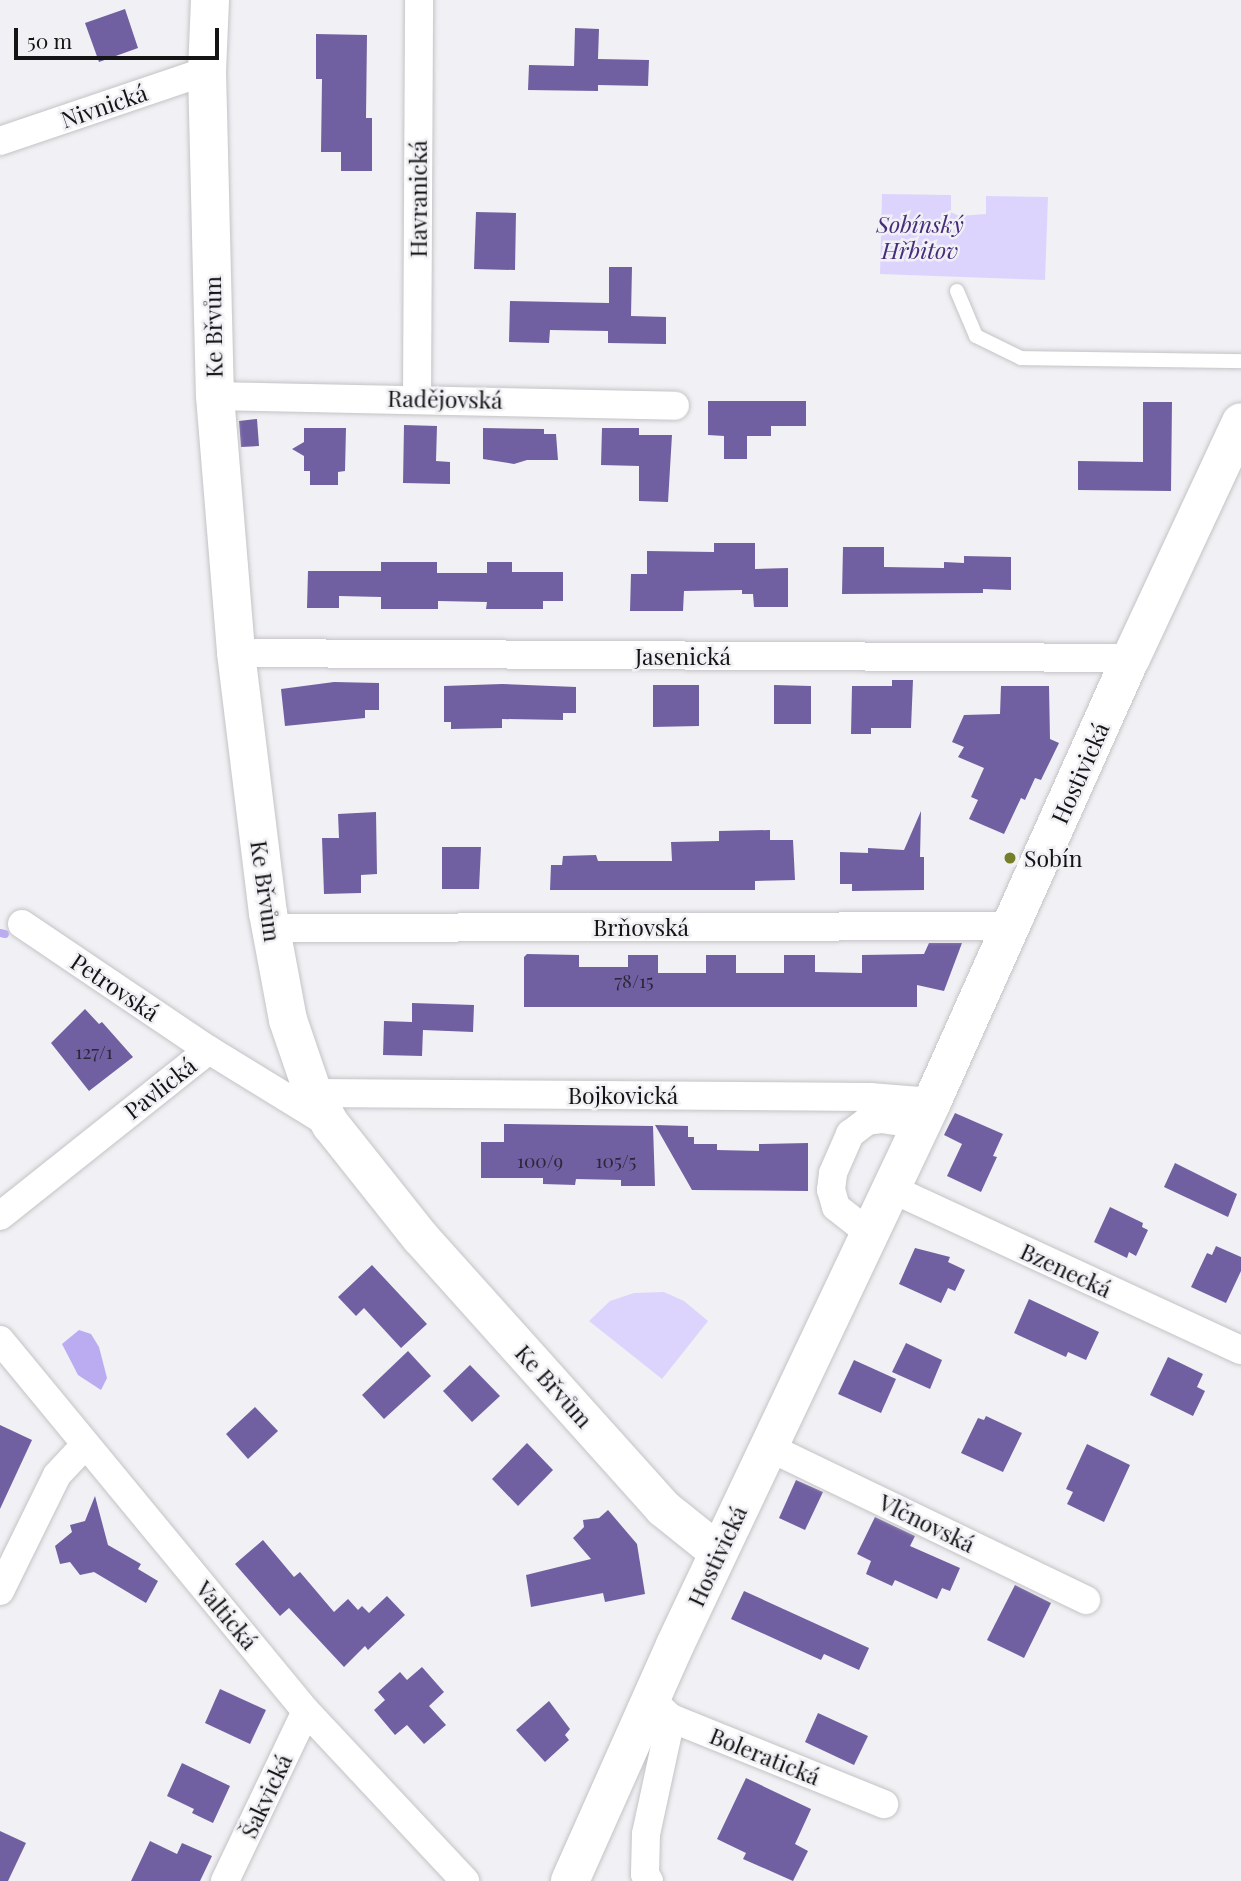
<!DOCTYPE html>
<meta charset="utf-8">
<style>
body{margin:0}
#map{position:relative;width:1241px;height:1881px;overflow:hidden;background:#f1f0f4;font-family:"Playfair Display",serif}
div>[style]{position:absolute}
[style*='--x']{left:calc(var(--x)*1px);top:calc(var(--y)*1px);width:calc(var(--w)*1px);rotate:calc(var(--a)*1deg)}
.green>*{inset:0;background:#ddd4fd}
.water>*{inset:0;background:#bbabf1}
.stream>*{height:8px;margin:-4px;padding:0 4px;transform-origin:4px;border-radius:4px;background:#bbabf1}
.building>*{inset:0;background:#7160a1}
.roads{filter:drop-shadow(0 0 2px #c4c3c6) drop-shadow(0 0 2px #c4c3c6)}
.lane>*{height:14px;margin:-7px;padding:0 7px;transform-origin:7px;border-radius:7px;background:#fff}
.street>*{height:28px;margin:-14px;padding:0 14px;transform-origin:14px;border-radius:14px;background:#fff}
.secondary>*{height:38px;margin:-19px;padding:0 19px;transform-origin:19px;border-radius:19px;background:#fff}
.dots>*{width:19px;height:19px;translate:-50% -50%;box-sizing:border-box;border:4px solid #f1f0f4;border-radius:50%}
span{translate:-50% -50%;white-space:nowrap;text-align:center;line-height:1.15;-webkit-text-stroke:5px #f1f0f4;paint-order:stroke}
.number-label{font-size:19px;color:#2b2738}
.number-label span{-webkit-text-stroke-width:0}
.street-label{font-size:23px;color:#141415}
.park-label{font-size:23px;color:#472c7c;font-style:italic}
.poi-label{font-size:23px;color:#141415}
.left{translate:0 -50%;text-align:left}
.scale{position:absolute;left:14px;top:28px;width:205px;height:32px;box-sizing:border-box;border:4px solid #141415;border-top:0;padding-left:9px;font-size:21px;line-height:24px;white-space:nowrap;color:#141415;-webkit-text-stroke:5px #f1f0f4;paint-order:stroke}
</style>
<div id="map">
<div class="green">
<i style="clip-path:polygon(882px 194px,951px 195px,951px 212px,959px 216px,986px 214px,986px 196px,1048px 197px,1045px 280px,880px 274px)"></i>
<i style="clip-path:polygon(664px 1292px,684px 1301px,708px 1321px,662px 1379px,589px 1321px,610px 1301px,634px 1293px)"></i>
</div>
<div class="water">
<i style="clip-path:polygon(79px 1330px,91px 1334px,99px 1347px,107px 1378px,101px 1390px,78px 1375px,62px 1344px)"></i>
</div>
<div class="stream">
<i style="--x:0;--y:933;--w:5;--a:11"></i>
</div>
<div class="building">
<i style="clip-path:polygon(125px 9px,138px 48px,99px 62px,85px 23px)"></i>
<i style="clip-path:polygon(575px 28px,599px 29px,598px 59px,649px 60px,648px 86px,598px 85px,598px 91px,528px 90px,529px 65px,574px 66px)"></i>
<i style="clip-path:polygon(316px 34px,367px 35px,366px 118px,372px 118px,372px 171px,341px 171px,341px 152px,321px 152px,322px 79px,316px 79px)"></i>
<i style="clip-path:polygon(476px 212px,516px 213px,515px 270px,474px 269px)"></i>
<i style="clip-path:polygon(609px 267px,632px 267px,631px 316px,666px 317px,666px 344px,608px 343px,608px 331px,550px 330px,549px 343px,509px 342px,510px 301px,609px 303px)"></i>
<i style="clip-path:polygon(708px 401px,806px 401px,806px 426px,771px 426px,771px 436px,747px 436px,747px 459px,724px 459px,724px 436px,708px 435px)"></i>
<i style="clip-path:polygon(1143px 402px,1172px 402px,1171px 491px,1078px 490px,1078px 461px,1143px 462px)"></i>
<i style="clip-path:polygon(257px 419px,259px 446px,241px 447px,239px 421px)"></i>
<i style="clip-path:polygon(404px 425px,437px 426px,436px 461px,450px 462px,450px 484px,403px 483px)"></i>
<i style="clip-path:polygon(304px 428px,346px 428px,345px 471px,338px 472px,338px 485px,310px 485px,310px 471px,304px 471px,304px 456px,292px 449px,304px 442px)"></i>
<i style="clip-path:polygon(483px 428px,544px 429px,544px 434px,556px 434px,558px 460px,527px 460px,514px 464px,483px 459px)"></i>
<i style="clip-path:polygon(602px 428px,639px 428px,639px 435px,672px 435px,668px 502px,639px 501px,639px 466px,601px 465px)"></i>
<i style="clip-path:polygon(714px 543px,755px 543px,755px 569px,788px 568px,788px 607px,754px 607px,753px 594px,742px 594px,742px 590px,684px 591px,683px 611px,630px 611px,631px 574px,647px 574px,647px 551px,714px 552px)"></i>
<i style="clip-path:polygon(843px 547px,884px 547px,884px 567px,944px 568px,944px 562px,964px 563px,964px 556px,1011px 557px,1011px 590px,983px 589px,983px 593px,842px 594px)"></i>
<i style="clip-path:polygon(381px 562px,437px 562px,437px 573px,487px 573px,487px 562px,512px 562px,512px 572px,563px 572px,563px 601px,543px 601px,543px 609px,486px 609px,487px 602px,438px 601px,438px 609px,381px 609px,381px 597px,339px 596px,339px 608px,307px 608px,308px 571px,381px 571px)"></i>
<i style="clip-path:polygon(892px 680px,913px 680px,911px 728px,871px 728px,871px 734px,851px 734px,852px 686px,892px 686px)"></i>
<i style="clip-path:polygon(334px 682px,379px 683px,379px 710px,365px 710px,365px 718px,285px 726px,281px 689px)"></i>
<i style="clip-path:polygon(502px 684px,576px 687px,576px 713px,563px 713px,563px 720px,502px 719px,502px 728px,451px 729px,451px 722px,444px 722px,444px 686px)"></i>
<i style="clip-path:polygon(653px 685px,699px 685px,699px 726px,653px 727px)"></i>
<i style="clip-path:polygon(774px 685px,811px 686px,811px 724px,774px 724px)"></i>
<i style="clip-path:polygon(1001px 686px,1049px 686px,1050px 739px,1059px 743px,1041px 780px,1035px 778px,1025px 800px,1021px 798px,1004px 834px,969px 819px,978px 800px,971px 797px,984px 768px,958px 757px,964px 747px,952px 742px,964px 715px,1000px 714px)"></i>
<i style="clip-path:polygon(921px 811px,920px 857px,924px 857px,924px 890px,852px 891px,852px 884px,840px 884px,840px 852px,868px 853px,868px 848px,904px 850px)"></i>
<i style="clip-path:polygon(376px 812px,377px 874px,361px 875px,361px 893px,324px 894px,322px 838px,339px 838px,338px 814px)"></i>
<i style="clip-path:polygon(770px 830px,770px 840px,793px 840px,795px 880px,755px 881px,755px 890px,550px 890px,551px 865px,562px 865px,563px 856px,596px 855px,598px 861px,672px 861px,671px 842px,719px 841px,719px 831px)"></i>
<i style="clip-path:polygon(442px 847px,481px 847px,479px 889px,442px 889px)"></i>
<i style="clip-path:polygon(929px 943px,962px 943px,944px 991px,917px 985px,917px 1007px,524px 1007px,524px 957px,527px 954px,579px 955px,579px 967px,628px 967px,628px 955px,658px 955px,658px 973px,706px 973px,706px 955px,736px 955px,736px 973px,784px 973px,784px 955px,815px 955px,815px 972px,862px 973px,862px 955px,924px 954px)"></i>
<i style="clip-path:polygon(412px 1003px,474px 1005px,473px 1032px,423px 1030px,422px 1056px,383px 1055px,384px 1021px,412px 1022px)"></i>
<i style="clip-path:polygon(85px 1009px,99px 1024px,102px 1022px,133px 1057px,89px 1091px,51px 1043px)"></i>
<i style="clip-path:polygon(955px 1113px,1003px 1134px,993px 1156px,997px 1157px,981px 1192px,947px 1176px,962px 1144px,944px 1135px)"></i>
<i style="clip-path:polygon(504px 1124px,653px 1126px,655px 1186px,621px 1186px,621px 1180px,576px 1179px,575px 1185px,543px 1184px,543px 1178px,481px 1178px,481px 1142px,504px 1142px)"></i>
<i style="clip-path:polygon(655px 1125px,688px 1126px,688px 1137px,694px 1137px,694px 1144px,717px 1144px,717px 1150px,759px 1151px,759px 1144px,808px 1143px,808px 1191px,692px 1190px)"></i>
<i style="clip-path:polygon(1175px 1163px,1237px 1194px,1228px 1217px,1164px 1187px)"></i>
<i style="clip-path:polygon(1110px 1207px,1143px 1223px,1142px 1227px,1148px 1230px,1136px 1256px,1129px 1252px,1127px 1258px,1094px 1242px)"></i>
<i style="clip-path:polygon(1216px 1246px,1241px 1257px,1241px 1271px,1226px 1303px,1191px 1287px,1207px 1253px,1212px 1255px)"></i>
<i style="clip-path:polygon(915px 1248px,950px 1257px,948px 1262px,965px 1270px,955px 1291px,948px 1288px,941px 1303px,899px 1284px)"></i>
<i style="clip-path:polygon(372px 1265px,427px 1324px,401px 1348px,364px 1308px,356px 1316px,338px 1297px)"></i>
<i style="clip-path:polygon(1029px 1299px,1099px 1332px,1086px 1360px,1068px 1352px,1066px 1357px,1014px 1333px)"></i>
<i style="clip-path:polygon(906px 1343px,942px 1360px,930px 1389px,892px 1372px)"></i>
<i style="clip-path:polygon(408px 1351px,431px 1376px,384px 1419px,362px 1395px)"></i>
<i style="clip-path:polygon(1168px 1357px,1203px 1374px,1197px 1387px,1205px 1391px,1193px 1416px,1150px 1395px)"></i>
<i style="clip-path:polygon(854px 1360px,896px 1379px,881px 1413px,838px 1394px)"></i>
<i style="clip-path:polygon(470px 1365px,500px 1396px,472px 1422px,443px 1391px)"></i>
<i style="clip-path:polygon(255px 1407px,278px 1431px,248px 1459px,226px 1434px)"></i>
<i style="clip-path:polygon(986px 1416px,1022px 1433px,1003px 1472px,961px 1453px,978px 1418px,984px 1420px)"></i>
<i style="clip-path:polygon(0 1425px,32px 1440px,0 1509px)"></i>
<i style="clip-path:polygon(527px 1443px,553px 1470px,518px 1506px,492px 1479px)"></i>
<i style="clip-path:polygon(1087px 1444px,1130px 1465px,1104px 1522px,1067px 1504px,1073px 1492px,1066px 1489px)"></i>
<i style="clip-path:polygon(796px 1480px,823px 1492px,805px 1530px,779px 1518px)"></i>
<i style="clip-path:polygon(95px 1496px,108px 1545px,141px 1564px,138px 1569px,158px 1581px,146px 1603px,94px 1572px,80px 1575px,70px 1562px,60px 1564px,55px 1546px,72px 1532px,70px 1525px,85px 1521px)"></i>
<i style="clip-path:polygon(608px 1510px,637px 1544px,645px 1594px,605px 1602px,603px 1593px,531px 1607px,526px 1575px,591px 1559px,573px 1538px,584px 1527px,583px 1520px,599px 1518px)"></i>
<i style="clip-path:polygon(875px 1517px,915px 1536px,910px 1546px,960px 1568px,950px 1591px,942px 1588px,937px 1599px,895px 1580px,892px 1586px,866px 1574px,871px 1561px,857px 1554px)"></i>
<i style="clip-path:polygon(263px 1540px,294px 1577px,300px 1572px,334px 1612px,348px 1599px,358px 1610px,362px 1606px,369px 1613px,387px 1596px,405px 1615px,368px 1650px,365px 1646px,344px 1667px,289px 1608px,280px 1616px,235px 1564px)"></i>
<i style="clip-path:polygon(1015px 1585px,1051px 1603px,1024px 1658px,987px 1640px)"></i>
<i style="clip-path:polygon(744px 1591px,869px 1648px,859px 1670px,824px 1654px,821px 1660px,731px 1619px)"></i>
<i style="clip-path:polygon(422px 1667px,444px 1692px,429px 1706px,446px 1725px,424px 1744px,407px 1725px,395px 1735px,374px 1710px,385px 1700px,378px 1692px,400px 1672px,407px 1680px)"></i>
<i style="clip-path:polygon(220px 1689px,266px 1710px,250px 1744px,205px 1723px)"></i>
<i style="clip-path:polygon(549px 1701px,570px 1729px,565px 1735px,569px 1740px,545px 1762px,516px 1730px)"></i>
<i style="clip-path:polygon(818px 1713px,868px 1736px,854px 1765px,805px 1742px)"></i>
<i style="clip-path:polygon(182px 1763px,230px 1786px,213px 1823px,192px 1813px,194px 1809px,167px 1796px)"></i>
<i style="clip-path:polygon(746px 1778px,811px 1809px,795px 1844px,808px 1851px,793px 1881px,743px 1859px,746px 1853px,717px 1839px)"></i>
<i style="clip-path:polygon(0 1831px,26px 1843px,8px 1881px,0 1881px)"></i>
<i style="clip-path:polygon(150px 1841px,177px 1854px,182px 1843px,212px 1856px,200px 1881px,131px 1881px)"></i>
</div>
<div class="roads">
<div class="lane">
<i style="--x:957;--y:291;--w:49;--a:67.1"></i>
<i style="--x:976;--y:336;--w:50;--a:26.1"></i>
<i style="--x:1021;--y:358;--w:220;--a:0.8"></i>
</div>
<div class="street">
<i style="--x:0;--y:141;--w:219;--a:-18.7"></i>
<i style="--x:215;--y:396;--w:460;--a:1.2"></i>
<i style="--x:417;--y:398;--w:398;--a:-89.7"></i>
<i style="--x:236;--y:653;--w:895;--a:0.32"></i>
<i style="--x:22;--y:924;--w:225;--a:34"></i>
<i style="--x:270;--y:928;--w:741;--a:-0.15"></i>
<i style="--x:313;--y:1093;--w:557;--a:0.41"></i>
<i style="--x:870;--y:1097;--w:62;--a:4.6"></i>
<i style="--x:892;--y:1189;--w:384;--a:24.8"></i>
<i style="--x:0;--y:1216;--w:267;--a:-38.5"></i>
<i style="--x:209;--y:1050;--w:140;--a:31.5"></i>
<i style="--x:869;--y:1233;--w:42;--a:-141.8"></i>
<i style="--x:836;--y:1207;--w:18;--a:-106"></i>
<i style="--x:831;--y:1190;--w:17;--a:-83"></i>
<i style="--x:833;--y:1173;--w:43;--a:-66.4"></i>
<i style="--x:850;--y:1134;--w:21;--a:-37"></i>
<i style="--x:867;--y:1121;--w:14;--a:-8"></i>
<i style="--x:881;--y:1119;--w:41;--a:8.3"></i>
<i style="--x:0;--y:1340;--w:481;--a:50.5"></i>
<i style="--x:306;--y:1711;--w:233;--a:46.9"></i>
<i style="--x:768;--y:1447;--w:353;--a:25.7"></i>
<i style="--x:0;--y:1591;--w:129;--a:-63.8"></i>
<i style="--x:57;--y:1475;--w:42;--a:-46.9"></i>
<i style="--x:651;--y:1699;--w:28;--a:44"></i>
<i style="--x:671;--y:1718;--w:230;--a:22"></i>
<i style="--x:225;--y:1881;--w:188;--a:-64.5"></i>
<i style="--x:649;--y:1881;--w:8;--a:-120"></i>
<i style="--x:645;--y:1874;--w:40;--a:-88.6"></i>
<i style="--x:646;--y:1834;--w:119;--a:-77.8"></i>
</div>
<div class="secondary">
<i style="--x:210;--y:0;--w:71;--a:92.4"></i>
<i style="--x:207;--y:71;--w:325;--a:88.6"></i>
<i style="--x:215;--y:396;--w:258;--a:85.3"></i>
<i style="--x:236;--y:653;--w:262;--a:83"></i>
<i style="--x:268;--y:913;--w:109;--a:79.4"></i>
<i style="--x:288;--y:1020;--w:77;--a:71.1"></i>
<i style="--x:313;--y:1093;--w:37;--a:61"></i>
<i style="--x:331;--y:1125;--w:144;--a:51.5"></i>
<i style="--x:421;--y:1238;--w:363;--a:48.1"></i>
<i style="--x:663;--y:1508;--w:70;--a:38.7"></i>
<i style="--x:570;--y:1881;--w:258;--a:-66"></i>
<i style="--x:675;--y:1645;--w:601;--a:-64.67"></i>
<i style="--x:932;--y:1102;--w:487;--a:-65.9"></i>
<i style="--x:1131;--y:658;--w:260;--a:-65"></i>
</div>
</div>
<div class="dots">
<i style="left:1010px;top:858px;background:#757e29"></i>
</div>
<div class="number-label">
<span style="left:634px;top:981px">78/15</span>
<span style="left:94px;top:1052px">127/1</span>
<span style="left:540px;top:1161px">100/9</span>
<span style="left:616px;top:1161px">105/5</span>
</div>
<div class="street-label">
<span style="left:104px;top:106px;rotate:-19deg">Nivnická</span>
<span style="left:418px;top:199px;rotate:-90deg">Havranická</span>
<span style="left:213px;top:327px;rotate:-91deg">Ke Břvům</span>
<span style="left:445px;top:399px;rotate:1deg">Radějovská</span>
<span style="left:683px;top:656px">Jasenická</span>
<span style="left:1080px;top:773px;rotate:-66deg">Hostivická</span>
<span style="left:266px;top:891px;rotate:82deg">Ke Břvům</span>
<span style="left:641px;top:927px">Brňovská</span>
<span style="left:115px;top:987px;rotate:34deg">Petrovská</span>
<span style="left:160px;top:1088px;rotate:-38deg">Pavlická</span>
<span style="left:623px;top:1095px">Bojkovická</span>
<span style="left:1066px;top:1270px;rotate:25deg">Bzenecká</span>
<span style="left:554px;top:1386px;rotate:48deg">Ke Břvům</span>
<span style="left:927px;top:1523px;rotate:26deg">Vlčnovská</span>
<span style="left:717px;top:1556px;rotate:-65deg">Hostivická</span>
<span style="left:227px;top:1615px;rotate:50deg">Valtická</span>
<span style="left:765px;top:1756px;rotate:22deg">Boleratická</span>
<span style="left:266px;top:1796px;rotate:-65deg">Šakvická</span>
</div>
<div class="park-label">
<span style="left:920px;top:237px">Sobínský<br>Hřbitov</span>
</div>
<div class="poi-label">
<span class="left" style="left:1024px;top:858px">Sobín</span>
</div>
<div class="scale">50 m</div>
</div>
